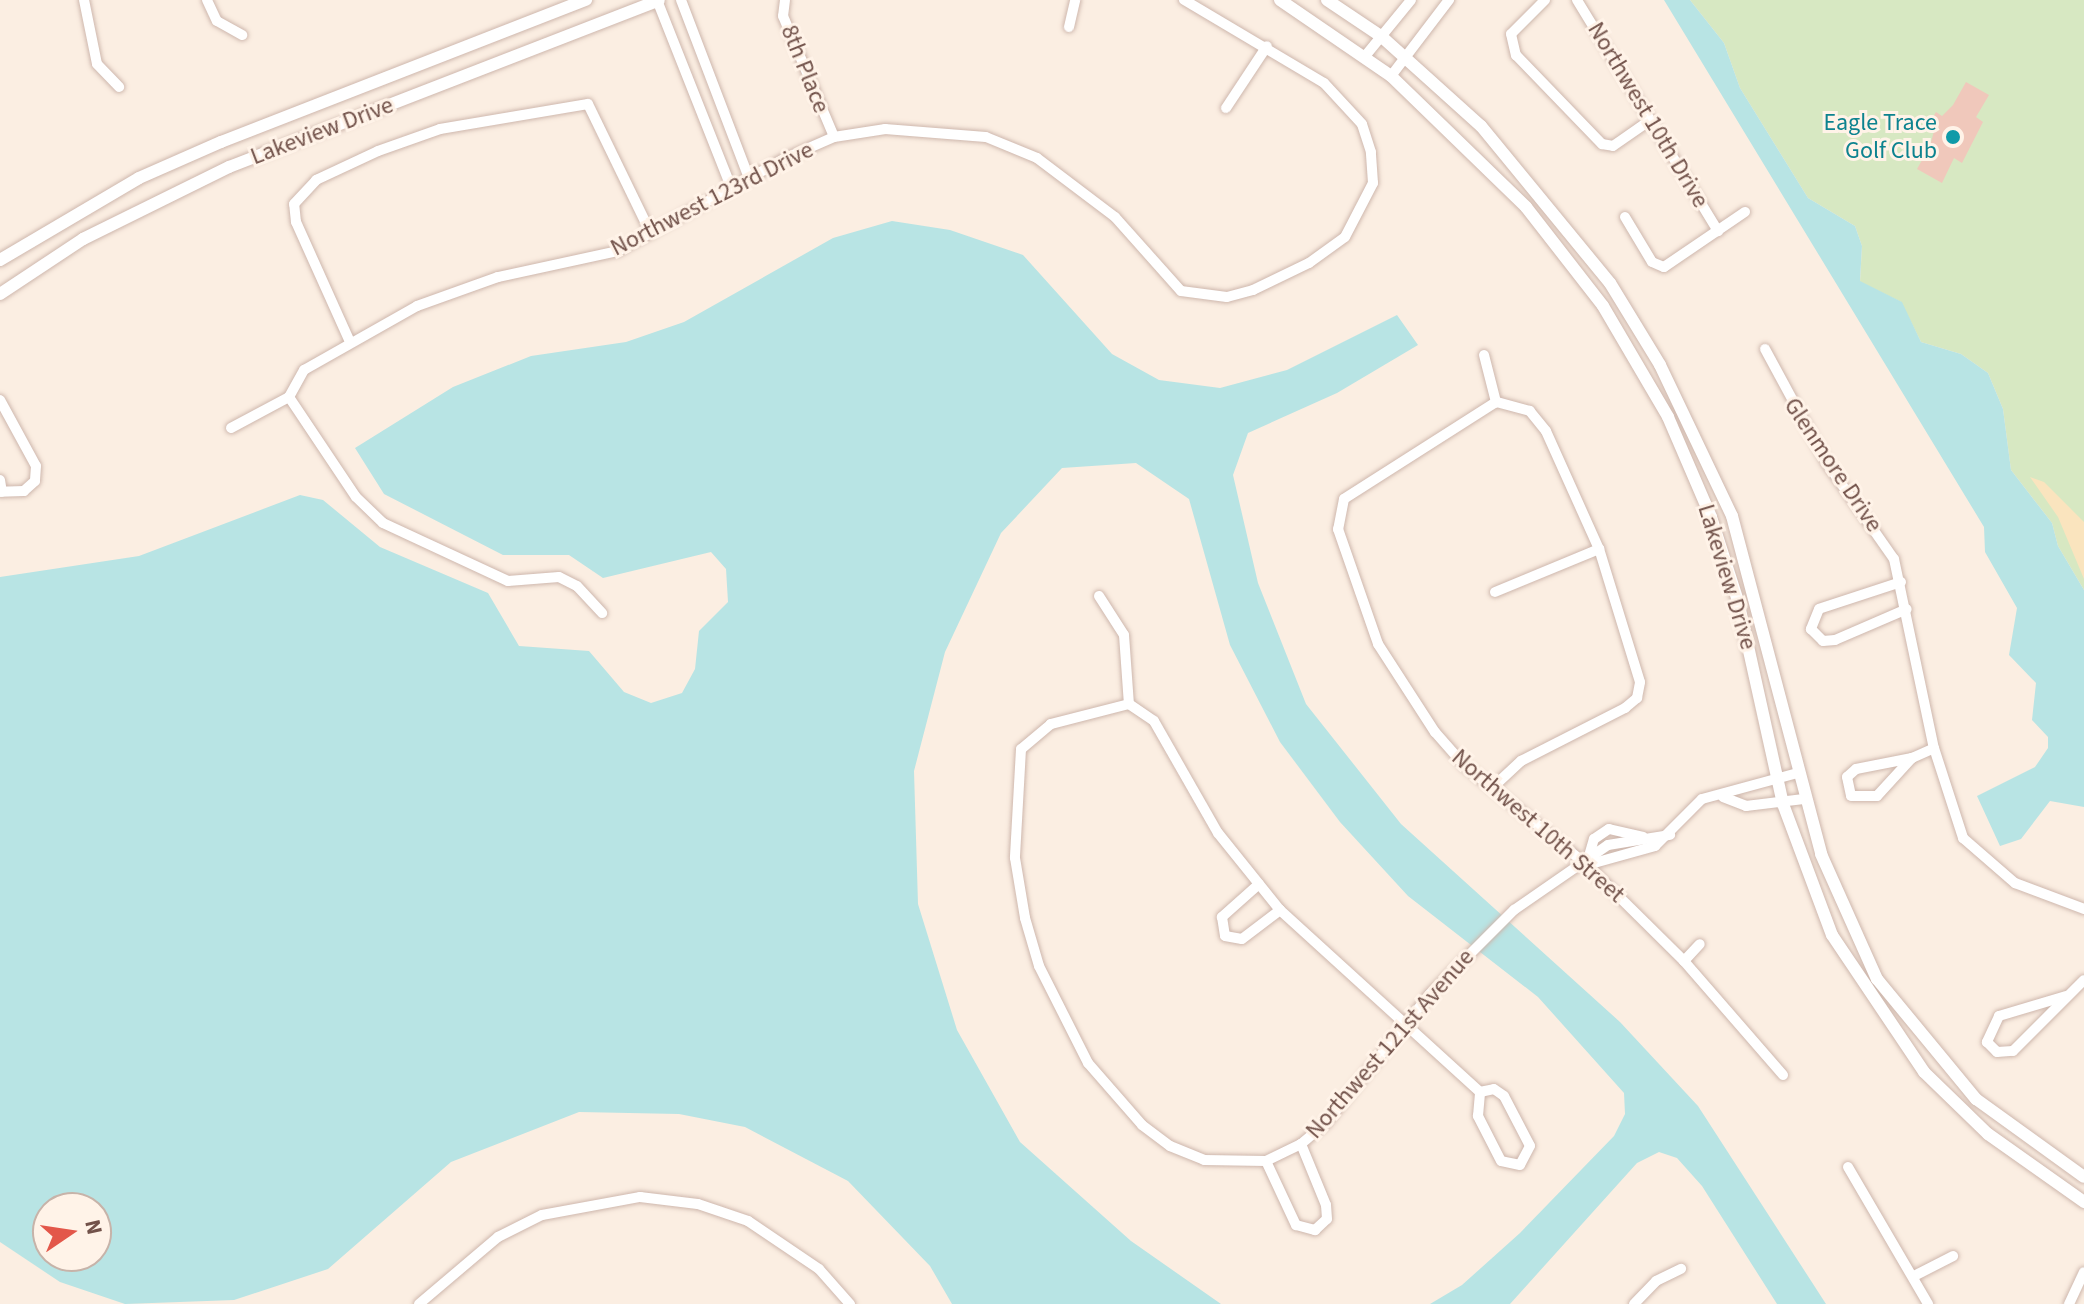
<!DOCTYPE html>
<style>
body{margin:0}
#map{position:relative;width:2084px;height:1304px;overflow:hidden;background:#fbeee2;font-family:"Source Sans 3",sans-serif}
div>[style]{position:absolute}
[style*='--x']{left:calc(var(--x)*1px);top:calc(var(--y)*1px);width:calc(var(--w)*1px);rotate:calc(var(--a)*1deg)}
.green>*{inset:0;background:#d7e8c2}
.sand>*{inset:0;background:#fae4be}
.water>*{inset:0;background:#b8e4e4}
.building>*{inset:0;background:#f0c8bb}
.roads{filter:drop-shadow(0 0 2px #ceb7ad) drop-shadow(0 0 2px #ceb7ad)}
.minor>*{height:10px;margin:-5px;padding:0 5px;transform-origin:5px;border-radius:5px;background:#fff}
.tertiary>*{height:12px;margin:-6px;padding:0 6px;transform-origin:6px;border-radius:6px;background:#fff}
.dots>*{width:22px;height:22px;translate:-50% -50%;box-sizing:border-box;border:4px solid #fff3e8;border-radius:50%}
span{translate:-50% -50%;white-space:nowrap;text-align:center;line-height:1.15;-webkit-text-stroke:6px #fff3e8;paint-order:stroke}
.street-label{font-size:24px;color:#72524a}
.culture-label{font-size:24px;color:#0d838f}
.right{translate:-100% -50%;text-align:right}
.north{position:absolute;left:32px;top:1192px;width:80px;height:80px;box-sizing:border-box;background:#fff3e8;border:2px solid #c7b3a9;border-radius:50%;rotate:77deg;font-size:22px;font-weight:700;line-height:32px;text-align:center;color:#72524a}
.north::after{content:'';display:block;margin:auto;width:28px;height:36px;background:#e3574a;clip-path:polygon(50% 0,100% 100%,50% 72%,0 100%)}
</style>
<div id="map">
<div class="green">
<i style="clip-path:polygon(1690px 0,2084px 0,2084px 590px,2058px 546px,2052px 523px,2011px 470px,2003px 409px,1988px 373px,1961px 354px,1921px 342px,1901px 302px,1860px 282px,1862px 246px,1855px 226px,1808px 198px,1740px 88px,1724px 43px)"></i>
</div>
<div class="sand">
<i style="clip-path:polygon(2030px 477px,2044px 482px,2084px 522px,2084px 579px,2058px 517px)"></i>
</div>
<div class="water">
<i style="clip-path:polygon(1664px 0,1690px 0,1724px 43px,1740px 88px,1808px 198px,1855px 226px,1862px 246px,1860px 281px,1902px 302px,1921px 342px,1961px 354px,1988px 373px,2003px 409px,2011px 470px,2052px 523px,2058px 546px,2084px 590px,2084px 807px,2050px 801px,2021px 839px,2000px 846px,1977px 796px,2035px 767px,2048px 748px,2048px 737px,2032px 720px,2036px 683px,2009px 655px,2017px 608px,1985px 552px,1984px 527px)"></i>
<i style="clip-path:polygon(evenodd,892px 221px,950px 230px,1023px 255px,1112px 354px,1159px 380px,1220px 388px,1287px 370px,1397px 315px,1418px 345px,1337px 393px,1248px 433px,1233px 475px,1258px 583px,1306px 704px,1401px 824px,1620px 1022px,1698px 1106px,1826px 1304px,1777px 1304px,1702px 1186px,1677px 1158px,1659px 1152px,1637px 1163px,1510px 1304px,1430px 1304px,1462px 1285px,1520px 1233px,1614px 1136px,1625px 1114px,1624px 1093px,1538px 997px,1408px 896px,1340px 822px,1280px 742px,1230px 645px,1189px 499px,1136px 463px,1062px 468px,1001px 533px,945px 652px,914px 771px,918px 904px,957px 1030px,1020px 1142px,1131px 1241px,1221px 1304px,952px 1304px,930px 1266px,848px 1181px,745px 1127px,679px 1114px,579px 1112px,451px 1162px,328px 1269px,234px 1300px,125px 1304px,60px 1282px,0 1242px,0 577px,139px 556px,300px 495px,323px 500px,380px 547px,488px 593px,519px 646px,589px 651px,624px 692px,651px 703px,682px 693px,695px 669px,699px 631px,728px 602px,726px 569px,711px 552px,603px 578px,569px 555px,503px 555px,384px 494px,355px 448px,453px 387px,531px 356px,626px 342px,684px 322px,833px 238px,892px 221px,48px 1208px,96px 1208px,96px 1256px,48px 1256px,48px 1208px)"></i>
</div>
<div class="building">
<i style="clip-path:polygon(1966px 82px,1989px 95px,1976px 117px,1983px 122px,1962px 163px,1954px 158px,1942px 183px,1917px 169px,1930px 146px,1934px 131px,1927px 127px,1936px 112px,1942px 116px,1953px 105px)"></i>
</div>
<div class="roads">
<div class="minor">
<i style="--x:84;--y:0;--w:65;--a:78.5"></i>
<i style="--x:97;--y:64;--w:32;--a:46"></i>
<i style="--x:207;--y:0;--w:23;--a:65"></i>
<i style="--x:217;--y:21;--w:29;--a:29"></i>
<i style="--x:657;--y:0;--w:201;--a:68.4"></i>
<i style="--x:681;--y:0;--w:191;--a:69.1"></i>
<i style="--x:785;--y:0;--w:16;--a:97"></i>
<i style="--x:783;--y:16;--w:131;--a:67.1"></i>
<i style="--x:1545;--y:0;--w:48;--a:135"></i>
<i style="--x:1511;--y:34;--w:22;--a:77"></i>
<i style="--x:1516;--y:55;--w:124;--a:46"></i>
<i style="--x:1602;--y:144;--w:11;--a:10"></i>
<i style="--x:1613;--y:146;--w:44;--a:-34.8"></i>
<i style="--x:1577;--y:0;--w:271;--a:58.6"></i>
<i style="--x:1069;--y:27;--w:28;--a:-77"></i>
<i style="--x:1366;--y:55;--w:71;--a:-50.7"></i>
<i style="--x:1391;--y:76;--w:96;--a:-52.7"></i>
<i style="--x:1226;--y:108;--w:74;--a:-56.5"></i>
<i style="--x:1625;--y:217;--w:52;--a:59"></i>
<i style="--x:1652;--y:262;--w:13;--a:23"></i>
<i style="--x:1664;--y:267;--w:98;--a:-34.2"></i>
<i style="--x:350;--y:342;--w:132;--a:-114.2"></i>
<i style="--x:296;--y:222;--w:18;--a:-96"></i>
<i style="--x:294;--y:204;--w:33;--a:-47"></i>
<i style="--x:316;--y:180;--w:68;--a:-25.1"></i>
<i style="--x:378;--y:151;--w:66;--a:-19.5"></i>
<i style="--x:440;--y:129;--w:150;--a:-9.6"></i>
<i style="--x:588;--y:104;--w:144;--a:64.1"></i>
<i style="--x:1765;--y:349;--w:128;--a:61.6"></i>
<i style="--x:1826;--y:462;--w:118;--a:55"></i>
<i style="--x:1894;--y:559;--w:193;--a:78.1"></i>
<i style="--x:1934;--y:748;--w:95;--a:72.1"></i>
<i style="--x:1963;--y:838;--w:69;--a:40.9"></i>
<i style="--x:2015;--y:883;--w:74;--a:20.6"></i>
<i style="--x:1484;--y:355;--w:49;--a:75.7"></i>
<i style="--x:289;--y:397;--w:120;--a:56.2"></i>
<i style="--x:356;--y:497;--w:37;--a:44"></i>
<i style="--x:383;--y:523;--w:138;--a:24.9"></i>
<i style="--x:508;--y:581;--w:51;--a:-4.5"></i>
<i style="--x:559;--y:577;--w:20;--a:27"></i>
<i style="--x:577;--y:586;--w:37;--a:47"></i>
<i style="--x:0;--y:400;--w:75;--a:61.4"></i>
<i style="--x:36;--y:466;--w:15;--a:94"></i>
<i style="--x:35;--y:481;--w:15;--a:138"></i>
<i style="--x:24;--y:491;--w:24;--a:178"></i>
<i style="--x:1496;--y:402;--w:180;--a:147.5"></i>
<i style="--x:1344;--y:499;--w:31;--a:101"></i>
<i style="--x:1338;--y:529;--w:122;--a:70.8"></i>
<i style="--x:1378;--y:644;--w:105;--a:57.1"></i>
<i style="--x:1435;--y:732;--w:44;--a:48.7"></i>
<i style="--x:1464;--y:765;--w:159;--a:39.1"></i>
<i style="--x:1587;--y:865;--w:136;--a:44.7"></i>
<i style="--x:1684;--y:961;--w:151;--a:49"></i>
<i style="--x:231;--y:428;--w:66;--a:-28.1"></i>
<i style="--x:289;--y:397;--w:31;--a:-61"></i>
<i style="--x:304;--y:370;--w:130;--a:-29.5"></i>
<i style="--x:417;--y:306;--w:86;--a:-19.7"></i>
<i style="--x:498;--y:277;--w:123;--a:-12.2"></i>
<i style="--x:618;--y:251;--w:192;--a:-29"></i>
<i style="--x:786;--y:158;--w:52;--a:-23.6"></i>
<i style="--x:834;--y:137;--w:52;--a:-8.9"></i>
<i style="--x:885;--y:129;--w:101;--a:4.5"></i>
<i style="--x:986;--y:137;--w:55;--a:22.4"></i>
<i style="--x:1037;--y:158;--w:98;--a:37.1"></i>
<i style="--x:1115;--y:217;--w:99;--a:48.3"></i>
<i style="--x:1181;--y:291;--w:46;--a:7.4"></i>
<i style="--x:1227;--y:297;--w:27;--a:-15"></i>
<i style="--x:1253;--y:290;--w:62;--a:-25.7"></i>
<i style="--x:1309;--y:263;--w:44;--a:-35.8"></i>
<i style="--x:1345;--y:237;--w:61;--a:-62.6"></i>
<i style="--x:1373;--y:183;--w:31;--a:-94"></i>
<i style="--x:1371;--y:152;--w:29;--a:-108"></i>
<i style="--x:1362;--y:124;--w:56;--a:-132.8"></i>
<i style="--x:1324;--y:83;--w:163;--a:-149.3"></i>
<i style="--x:0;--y:480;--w:12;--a:81"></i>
<i style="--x:1901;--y:582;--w:86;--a:161.8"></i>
<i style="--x:1819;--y:609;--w:22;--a:112"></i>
<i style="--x:1811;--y:629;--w:17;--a:45"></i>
<i style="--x:1823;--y:641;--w:12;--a:-5"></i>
<i style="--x:1835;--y:640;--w:78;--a:-23.3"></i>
<i style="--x:1495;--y:592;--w:113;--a:-22.5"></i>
<i style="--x:1099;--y:596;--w:46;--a:57.3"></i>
<i style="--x:1124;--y:635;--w:69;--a:85.9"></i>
<i style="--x:1129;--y:704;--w:30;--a:34"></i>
<i style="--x:1154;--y:721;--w:129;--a:60.3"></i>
<i style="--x:1218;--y:833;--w:99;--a:51.2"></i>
<i style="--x:1280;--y:910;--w:270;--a:42.3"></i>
<i style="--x:1480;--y:1092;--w:14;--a:-12"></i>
<i style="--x:1494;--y:1089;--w:12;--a:35"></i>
<i style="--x:1504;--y:1096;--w:56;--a:62.5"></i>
<i style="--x:1530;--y:1146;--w:21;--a:118"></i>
<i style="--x:1520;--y:1165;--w:19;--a:-168"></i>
<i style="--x:1501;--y:1161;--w:51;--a:-117.1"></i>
<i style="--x:1478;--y:1116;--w:24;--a:-85"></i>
<i style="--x:1129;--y:704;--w:81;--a:165.6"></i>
<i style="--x:1051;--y:724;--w:39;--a:140"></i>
<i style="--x:1021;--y:749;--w:109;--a:93.2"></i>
<i style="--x:1015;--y:858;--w:61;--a:80.5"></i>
<i style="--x:1025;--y:918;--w:50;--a:73.7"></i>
<i style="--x:1039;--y:966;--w:109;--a:63.2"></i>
<i style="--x:1088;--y:1063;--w:82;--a:48.9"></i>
<i style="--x:1142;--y:1125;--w:35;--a:37"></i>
<i style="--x:1170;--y:1146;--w:37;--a:22"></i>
<i style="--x:1204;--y:1160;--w:62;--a:0.9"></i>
<i style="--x:1266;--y:1161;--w:39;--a:-26"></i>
<i style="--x:1301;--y:1144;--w:33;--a:-40"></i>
<i style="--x:1326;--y:1123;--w:166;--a:-51.1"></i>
<i style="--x:1430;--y:994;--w:119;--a:-45"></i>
<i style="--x:1514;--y:910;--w:114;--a:-34.7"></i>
<i style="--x:1608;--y:845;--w:63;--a:-9.2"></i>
<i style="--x:1912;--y:758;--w:57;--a:168.9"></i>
<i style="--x:1856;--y:769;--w:12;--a:138"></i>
<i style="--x:1847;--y:777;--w:19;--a:78"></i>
<i style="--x:1851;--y:796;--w:26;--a:0"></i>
<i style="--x:1877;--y:796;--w:52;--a:-47.4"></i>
<i style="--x:1912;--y:758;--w:24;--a:-24"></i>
<i style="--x:1492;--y:788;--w:40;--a:-43"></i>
<i style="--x:1521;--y:761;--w:117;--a:-27"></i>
<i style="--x:1625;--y:708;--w:16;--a:-40"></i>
<i style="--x:1637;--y:698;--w:16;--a:-79"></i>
<i style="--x:1640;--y:682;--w:139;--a:-107.1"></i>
<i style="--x:1599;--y:549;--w:129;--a:-114.2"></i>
<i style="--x:1546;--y:431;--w:26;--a:-129"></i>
<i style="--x:1530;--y:411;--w:35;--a:-165"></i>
<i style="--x:1723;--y:797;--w:25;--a:21"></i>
<i style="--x:1746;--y:806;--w:58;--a:-6.9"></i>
<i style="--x:1587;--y:863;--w:25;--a:-74"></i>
<i style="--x:1594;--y:839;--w:18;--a:-34"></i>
<i style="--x:1609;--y:829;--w:35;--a:13"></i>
<i style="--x:1587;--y:865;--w:71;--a:-15.6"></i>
<i style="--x:1655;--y:846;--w:66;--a:-45"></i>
<i style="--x:1702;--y:799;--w:99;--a:-15.2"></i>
<i style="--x:1259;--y:884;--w:50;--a:138.3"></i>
<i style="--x:1222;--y:917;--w:19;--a:81"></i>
<i style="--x:1225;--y:936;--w:17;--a:10"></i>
<i style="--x:1242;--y:939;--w:48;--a:-37.3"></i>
<i style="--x:1684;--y:961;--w:23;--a:-47"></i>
<i style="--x:2066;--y:996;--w:70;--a:163.4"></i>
<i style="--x:1999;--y:1016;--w:29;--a:115"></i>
<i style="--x:1987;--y:1042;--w:14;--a:45"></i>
<i style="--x:1997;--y:1052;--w:16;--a:-4"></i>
<i style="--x:2013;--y:1051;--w:100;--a:-45"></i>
<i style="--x:1266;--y:1161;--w:71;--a:64.9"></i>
<i style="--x:1296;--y:1225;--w:20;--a:15"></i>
<i style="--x:1315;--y:1230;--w:16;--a:-43"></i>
<i style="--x:1327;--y:1219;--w:14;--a:-94"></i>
<i style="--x:1326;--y:1205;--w:66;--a:-112.3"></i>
<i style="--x:1848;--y:1167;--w:159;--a:59.7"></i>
<i style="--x:1914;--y:1276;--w:44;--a:-27.1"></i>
<i style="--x:419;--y:1304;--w:104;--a:-40.3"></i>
<i style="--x:498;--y:1237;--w:49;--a:-26.6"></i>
<i style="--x:542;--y:1215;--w:100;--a:-10.4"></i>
<i style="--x:640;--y:1197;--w:58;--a:6.9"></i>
<i style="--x:698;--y:1204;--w:53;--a:18.8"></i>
<i style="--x:748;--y:1221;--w:86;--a:34.1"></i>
<i style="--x:819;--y:1269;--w:47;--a:48.5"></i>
<i style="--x:1634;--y:1304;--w:32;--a:-46"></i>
<i style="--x:1656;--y:1281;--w:28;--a:-26"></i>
<i style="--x:2069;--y:1304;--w:35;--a:-65"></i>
</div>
<div class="tertiary">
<i style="--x:1280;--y:0;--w:135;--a:34.4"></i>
<i style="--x:1391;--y:76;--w:188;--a:44.1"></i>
<i style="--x:1526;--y:207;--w:125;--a:52.1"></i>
<i style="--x:1603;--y:306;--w:129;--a:59.6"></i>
<i style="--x:1668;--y:417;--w:109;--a:66.7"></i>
<i style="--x:1711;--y:517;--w:88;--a:72.2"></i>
<i style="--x:1738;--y:601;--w:208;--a:77.5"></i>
<i style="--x:1783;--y:804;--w:140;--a:69.5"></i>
<i style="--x:1832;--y:935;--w:165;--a:56.1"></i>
<i style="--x:1924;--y:1072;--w:89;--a:44.1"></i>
<i style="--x:1988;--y:1134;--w:118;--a:35.3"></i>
<i style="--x:1327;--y:0;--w:66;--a:33.9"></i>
<i style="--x:1382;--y:37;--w:133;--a:42"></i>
<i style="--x:1481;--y:126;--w:203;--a:50.6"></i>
<i style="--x:1610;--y:283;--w:96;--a:58.6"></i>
<i style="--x:1660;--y:365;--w:167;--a:64.5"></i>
<i style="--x:1732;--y:516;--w:350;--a:75.2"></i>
<i style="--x:1821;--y:854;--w:137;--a:65.9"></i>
<i style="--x:1877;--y:979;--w:156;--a:50.5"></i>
<i style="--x:1976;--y:1099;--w:133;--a:35.8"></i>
<i style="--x:0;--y:260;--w:161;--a:-30.5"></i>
<i style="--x:139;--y:178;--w:90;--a:-23.7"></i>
<i style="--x:221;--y:142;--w:392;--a:-21.3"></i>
<i style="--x:0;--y:294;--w:100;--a:-33.5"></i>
<i style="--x:83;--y:239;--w:163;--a:-26.3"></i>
<i style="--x:229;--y:167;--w:461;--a:-21.2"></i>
</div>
</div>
<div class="dots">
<i style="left:1953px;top:137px;background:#0f9aa8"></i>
</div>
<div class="street-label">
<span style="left:805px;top:69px;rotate:68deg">8th Place</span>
<span style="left:1648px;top:115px;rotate:59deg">Northwest 10th Drive</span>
<span style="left:322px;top:131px;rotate:-21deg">Lakeview Drive</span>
<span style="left:712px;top:199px;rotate:-27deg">Northwest 123rd Drive</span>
<span style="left:1833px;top:465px;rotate:56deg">Glenmore Drive</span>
<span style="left:1727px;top:577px;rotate:73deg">Lakeview Drive</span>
<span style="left:1538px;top:826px;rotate:41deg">Northwest 10th Street</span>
<span style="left:1390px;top:1044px;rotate:-49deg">Northwest 121st Avenue</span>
</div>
<div class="culture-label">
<span class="right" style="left:1937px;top:137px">Eagle Trace<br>Golf Club</span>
</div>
<div class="north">N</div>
</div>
